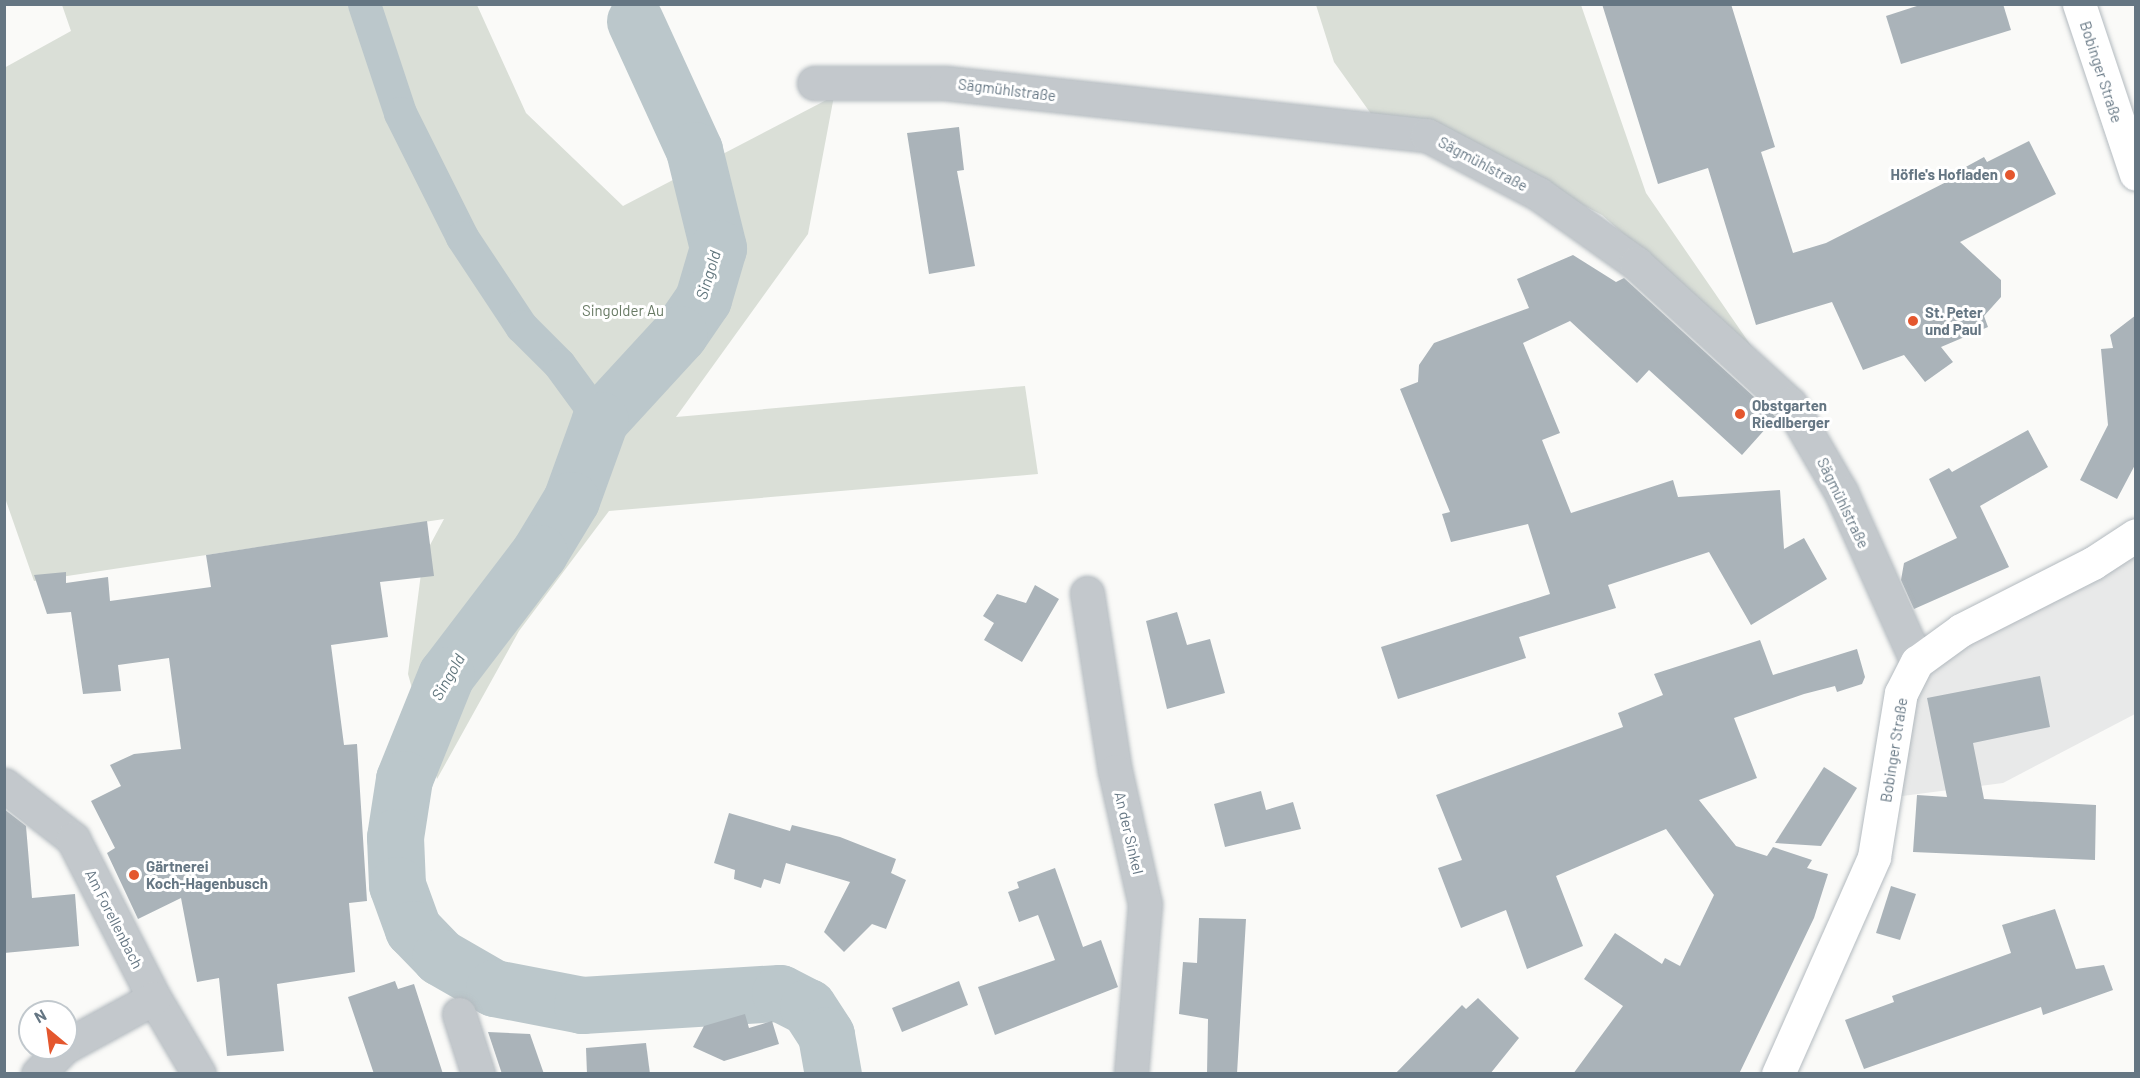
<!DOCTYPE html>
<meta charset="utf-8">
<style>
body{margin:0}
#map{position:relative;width:2140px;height:1078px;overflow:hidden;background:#fafaf8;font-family:Barlow,sans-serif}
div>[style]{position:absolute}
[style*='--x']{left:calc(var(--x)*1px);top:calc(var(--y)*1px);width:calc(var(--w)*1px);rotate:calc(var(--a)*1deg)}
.built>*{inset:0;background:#e8e9e9}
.green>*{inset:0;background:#dadfd7}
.canal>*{height:33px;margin:-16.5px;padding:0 16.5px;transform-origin:16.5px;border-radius:16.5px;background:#bbc7cb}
.river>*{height:57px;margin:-28.5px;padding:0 28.5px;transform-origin:28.5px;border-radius:28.5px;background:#bbc7cb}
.building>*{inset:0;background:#aab3b9}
.roads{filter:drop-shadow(0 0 2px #b3babf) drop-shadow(0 0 2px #b3babf)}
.street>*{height:33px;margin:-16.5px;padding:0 16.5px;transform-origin:16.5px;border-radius:16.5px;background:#c3c8cc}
.secondary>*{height:33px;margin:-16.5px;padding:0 16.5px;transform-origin:16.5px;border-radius:16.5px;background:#fff}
.dots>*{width:16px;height:16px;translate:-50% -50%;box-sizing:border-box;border:3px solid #fff;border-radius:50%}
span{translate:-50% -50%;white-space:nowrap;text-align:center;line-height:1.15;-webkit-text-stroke:6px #fff;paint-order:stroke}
.street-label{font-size:15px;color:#657683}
.poi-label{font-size:15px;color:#657683;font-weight:700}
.right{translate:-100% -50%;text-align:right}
.left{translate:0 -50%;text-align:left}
.park-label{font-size:15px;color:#687a64}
.water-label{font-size:16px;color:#60757c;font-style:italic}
.frame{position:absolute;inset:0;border:6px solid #657683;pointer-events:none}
.north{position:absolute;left:18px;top:1000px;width:60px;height:60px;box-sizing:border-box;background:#fff;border:2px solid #c1c8cd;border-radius:50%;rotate:331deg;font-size:16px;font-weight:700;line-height:24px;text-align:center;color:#657683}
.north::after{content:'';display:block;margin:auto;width:21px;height:27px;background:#e4572e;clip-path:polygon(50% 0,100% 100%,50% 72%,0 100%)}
</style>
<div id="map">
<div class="built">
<i style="clip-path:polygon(2135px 534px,2135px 714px,2003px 783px,1887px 798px,1908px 677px)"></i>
</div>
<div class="green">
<i style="clip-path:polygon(62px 5px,477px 5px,526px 113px,623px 206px,834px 96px,808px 234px,676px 417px,1025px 386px,1038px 474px,609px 511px,519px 631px,437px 779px,408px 674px,423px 558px,444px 519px,34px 581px,5px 498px,4px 68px,71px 31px)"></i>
<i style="clip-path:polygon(1316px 5px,1581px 5px,1646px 193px,1754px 350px,1602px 215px,1439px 131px,1374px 118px,1334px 62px)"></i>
</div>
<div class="canal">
<i style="--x:364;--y:4;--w:115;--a:71.7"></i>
<i style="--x:400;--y:113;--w:139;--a:63.4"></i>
<i style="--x:462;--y:237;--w:107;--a:56.5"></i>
<i style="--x:521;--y:326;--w:54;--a:45"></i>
<i style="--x:559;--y:364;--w:69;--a:53.8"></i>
</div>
<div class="river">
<i style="--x:635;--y:21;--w:142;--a:65.4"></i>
<i style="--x:694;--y:150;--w:101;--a:76.2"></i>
<i style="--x:718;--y:248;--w:53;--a:106.4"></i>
<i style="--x:703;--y:299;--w:42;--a:124.4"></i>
<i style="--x:679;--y:334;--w:117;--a:132.6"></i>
<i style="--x:600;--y:420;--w:85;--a:109.9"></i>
<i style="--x:571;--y:500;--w:62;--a:121.1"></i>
<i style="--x:539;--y:553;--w:153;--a:127.3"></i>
<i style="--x:446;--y:675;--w:112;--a:112"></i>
<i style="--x:404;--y:779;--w:59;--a:98.8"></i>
<i style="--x:395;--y:837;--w:48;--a:87.6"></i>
<i style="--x:397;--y:885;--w:47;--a:70"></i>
<i style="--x:413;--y:929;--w:39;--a:46"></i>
<i style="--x:440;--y:957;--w:62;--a:29.9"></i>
<i style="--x:494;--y:988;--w:90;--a:10.9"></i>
<i style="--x:582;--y:1005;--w:198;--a:-3.5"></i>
<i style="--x:780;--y:993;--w:31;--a:27"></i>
<i style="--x:808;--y:1007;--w:33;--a:57"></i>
<i style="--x:826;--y:1035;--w:40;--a:80"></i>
</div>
<div class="building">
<i style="clip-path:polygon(1602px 4px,1731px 4px,1775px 147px,1761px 152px,1793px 253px,1826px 243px,1964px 173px,1962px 169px,1984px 157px,1987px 162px,2029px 141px,2056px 194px,1960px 242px,2001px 280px,2001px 297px,1984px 316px,1988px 327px,1941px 347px,1953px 362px,1925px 382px,1904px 355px,1863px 370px,1832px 302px,1756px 325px,1708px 168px,1658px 184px)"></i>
<i style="clip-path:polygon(1923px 4px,2003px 4px,2011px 30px,1901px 64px,1886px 16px)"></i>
<i style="clip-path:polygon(959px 127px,964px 170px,957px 171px,975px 266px,929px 274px,907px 133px)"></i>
<i style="clip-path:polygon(1573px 255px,1616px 282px,1624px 278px,1776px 417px,1742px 455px,1649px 370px,1637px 383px,1570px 321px,1523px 343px,1560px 433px,1542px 440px,1571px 513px,1673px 480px,1678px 497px,1780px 490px,1784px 549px,1804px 538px,1827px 579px,1751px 625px,1709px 552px,1608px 585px,1616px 608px,1519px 637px,1526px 658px,1398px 699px,1381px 647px,1550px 594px,1528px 524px,1451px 542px,1442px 514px,1450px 512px,1400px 389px,1418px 382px,1419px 365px,1434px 343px,1529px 308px,1517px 279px)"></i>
<i style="clip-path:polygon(2136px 315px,2136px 463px,2117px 499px,2080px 480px,2108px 425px,2101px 349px,2113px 348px,2110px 335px)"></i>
<i style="clip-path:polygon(2028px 430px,2048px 467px,1980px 506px,2009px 567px,1914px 609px,1901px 580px,1904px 563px,1957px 538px,1929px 479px,1949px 468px,1952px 472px)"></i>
<i style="clip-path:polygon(427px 521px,434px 576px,380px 582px,388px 637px,331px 645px,344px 745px,357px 744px,367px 901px,349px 903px,355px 972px,277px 984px,284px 1051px,227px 1056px,219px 978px,197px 982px,181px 898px,138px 919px,107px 853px,115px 848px,91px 801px,121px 786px,110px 765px,134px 754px,181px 749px,169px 658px,118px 665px,121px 691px,83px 694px,71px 612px,47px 614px,34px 575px,66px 572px,66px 583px,108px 577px,110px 601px,211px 587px,206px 555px)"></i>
<i style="clip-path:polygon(1035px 585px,1059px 599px,1022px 662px,984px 640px,994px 623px,983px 616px,997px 594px,1026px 603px)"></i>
<i style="clip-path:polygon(1177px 612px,1187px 645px,1210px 639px,1225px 693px,1167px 709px,1146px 621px)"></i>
<i style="clip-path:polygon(1760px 640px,1773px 675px,1857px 649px,1865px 677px,1862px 684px,1837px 692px,1835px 686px,1804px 694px,1734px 718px,1757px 778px,1699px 800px,1736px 846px,1767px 856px,1773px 847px,1812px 860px,1807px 868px,1828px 874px,1814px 918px,1739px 1074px,1573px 1074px,1623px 1006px,1584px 979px,1615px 933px,1662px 964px,1665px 958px,1680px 966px,1714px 895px,1666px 829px,1556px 876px,1583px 946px,1527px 969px,1506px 910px,1461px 928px,1438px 868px,1462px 860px,1436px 795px,1623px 727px,1618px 713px,1663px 695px,1654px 674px)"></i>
<i style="clip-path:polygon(2040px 676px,2050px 727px,1973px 743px,1984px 799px,2096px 805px,2095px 860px,1913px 852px,1917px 795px,1947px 797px,1927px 698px)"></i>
<i style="clip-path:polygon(1824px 767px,1857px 788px,1821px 846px,1775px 843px)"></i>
<i style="clip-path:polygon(1261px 791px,1266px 810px,1293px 802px,1301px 829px,1225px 847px,1214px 804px)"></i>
<i style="clip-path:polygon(4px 809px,26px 826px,32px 898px,75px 894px,79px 946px,4px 953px)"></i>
<i style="clip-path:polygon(729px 813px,790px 831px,792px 825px,840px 837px,896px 859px,891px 873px,906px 880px,886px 929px,872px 924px,844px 952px,824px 932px,850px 882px,786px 863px,780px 884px,764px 879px,761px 888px,734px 879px,735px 870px,714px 863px)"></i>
<i style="clip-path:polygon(1055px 868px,1083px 947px,1101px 940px,1118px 987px,995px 1035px,978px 987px,1055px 960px,1038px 915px,1019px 922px,1008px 892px,1019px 888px,1017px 882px)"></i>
<i style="clip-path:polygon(1891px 886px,1916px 894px,1900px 940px,1876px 933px)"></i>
<i style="clip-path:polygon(2055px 909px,2076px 969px,2104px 965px,2113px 990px,2043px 1015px,2041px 1007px,1864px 1069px,1845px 1020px,1894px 1002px,1892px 996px,2011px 953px,2002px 925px)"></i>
<i style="clip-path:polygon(1199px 918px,1246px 919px,1237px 1074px,1207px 1074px,1208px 1019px,1179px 1014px,1183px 962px,1197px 963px)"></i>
<i style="clip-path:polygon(395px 981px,398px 989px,414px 984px,443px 1074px,374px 1074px,348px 997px)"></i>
<i style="clip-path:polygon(959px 981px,968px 1005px,902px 1032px,892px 1008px)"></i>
<i style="clip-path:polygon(1478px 998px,1519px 1038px,1490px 1074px,1395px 1074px,1462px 1005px,1466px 1009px)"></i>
<i style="clip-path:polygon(745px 1014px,749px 1028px,772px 1021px,779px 1044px,724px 1061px,693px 1047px,704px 1026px)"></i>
<i style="clip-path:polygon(488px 1032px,530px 1034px,544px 1074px,502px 1074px)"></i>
<i style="clip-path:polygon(646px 1043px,650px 1074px,587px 1074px,586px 1048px)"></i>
</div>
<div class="roads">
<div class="street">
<i style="--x:814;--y:83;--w:131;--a:0"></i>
<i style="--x:945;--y:83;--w:485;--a:6.2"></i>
<i style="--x:1427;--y:135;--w:127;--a:27.8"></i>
<i style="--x:1539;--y:194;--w:119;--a:35.4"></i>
<i style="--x:1636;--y:263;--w:209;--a:42.5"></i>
<i style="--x:1790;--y:404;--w:102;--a:59.9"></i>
<i style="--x:1841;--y:492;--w:186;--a:65.9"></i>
<i style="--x:1087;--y:593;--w:180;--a:81.1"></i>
<i style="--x:1115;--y:771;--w:136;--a:77.3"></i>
<i style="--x:1145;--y:904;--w:171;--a:94.7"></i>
<i style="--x:4;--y:785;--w:88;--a:38"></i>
<i style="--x:73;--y:839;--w:178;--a:63"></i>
<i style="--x:154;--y:998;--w:88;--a:59.4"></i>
<i style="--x:459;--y:1014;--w:63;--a:72.4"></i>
<i style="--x:66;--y:1046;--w:100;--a:-28.6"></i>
<i style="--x:38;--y:1074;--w:36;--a:-46"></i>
</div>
<div class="secondary">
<i style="--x:2079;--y:4;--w:179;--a:71.5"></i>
<i style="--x:1778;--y:1074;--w:237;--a:-66.1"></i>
<i style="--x:1874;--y:857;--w:166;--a:-80.7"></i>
<i style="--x:1901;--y:693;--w:35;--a:-63"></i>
<i style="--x:1917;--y:662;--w:54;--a:-36"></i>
<i style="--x:1961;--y:630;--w:148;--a:-26.9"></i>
<i style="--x:2093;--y:563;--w:51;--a:-33.1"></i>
</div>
</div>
<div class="dots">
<i style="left:2010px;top:175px;background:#e4572e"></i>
<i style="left:1913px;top:321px;background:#e4572e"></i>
<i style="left:1740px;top:414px;background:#e4572e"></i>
<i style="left:134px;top:875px;background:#e4572e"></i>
</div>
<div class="street-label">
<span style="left:2101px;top:72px;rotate:72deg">Bobinger Straße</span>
<span style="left:1007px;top:90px;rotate:7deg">Sägmühlstraße</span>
<span style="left:1483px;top:164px;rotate:28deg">Sägmühlstraße</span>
<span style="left:1843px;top:503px;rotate:64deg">Sägmühlstraße</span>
<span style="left:1894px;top:750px;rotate:-81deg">Bobinger Straße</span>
<span style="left:1129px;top:833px;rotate:77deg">An der Sinkel</span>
<span style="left:114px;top:919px;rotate:63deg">Am Forellenbach</span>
</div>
<div class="poi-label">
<span class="right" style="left:1998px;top:175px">Höfle's Hofladen</span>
<span class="left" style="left:1925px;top:321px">St. Peter<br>und Paul</span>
<span class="left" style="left:1752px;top:414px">Obstgarten<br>Riedlberger</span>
<span class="left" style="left:146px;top:875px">Gärtnerei<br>Koch-Hagenbusch</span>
</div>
<div class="park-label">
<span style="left:623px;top:311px">Singolder Au</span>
</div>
<div class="water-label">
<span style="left:708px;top:275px;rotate:-73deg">Singold</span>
<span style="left:448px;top:677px;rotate:-60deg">Singold</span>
</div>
<div class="frame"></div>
<div class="north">N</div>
</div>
